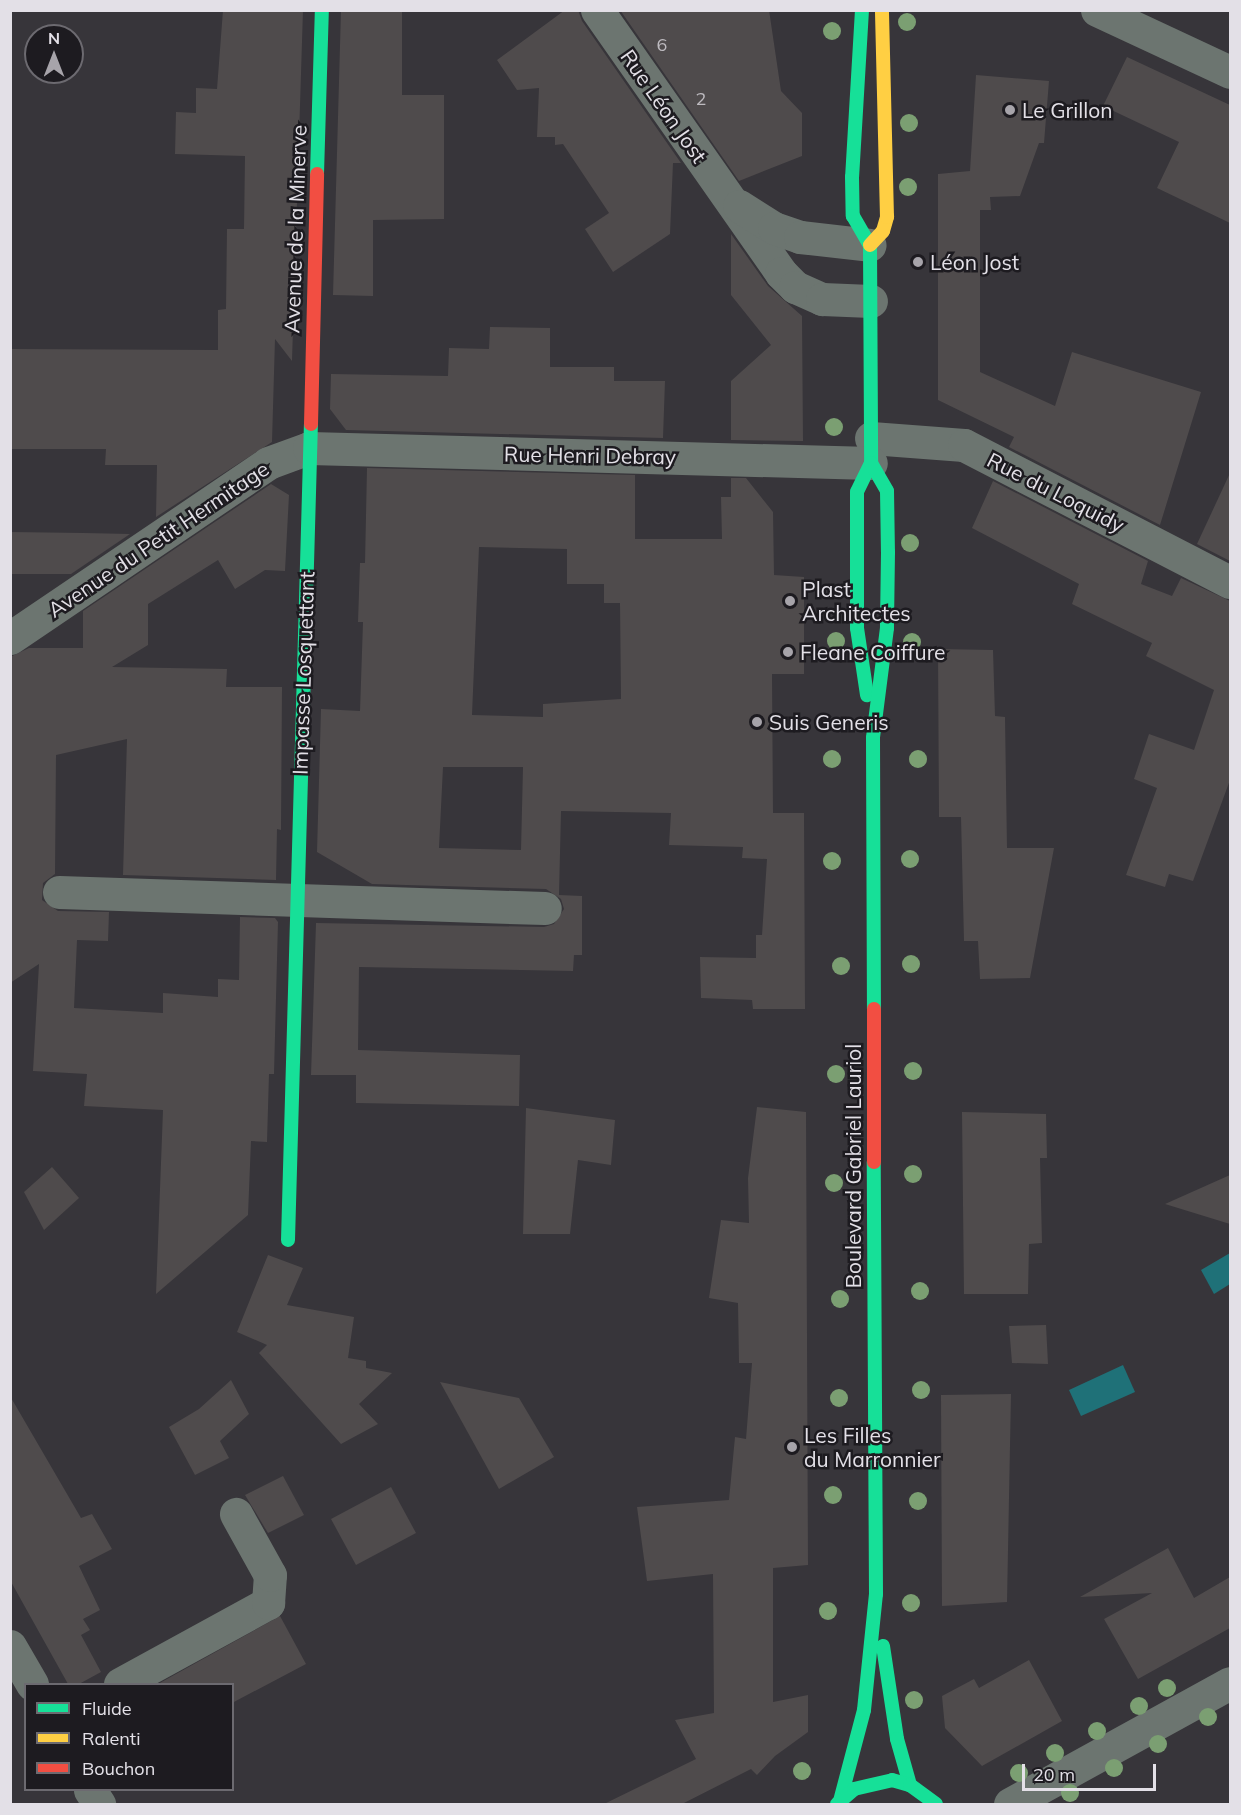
<!DOCTYPE html>
<meta charset="utf-8">
<style>
body{margin:0}
#map{position:relative;width:1241px;height:1815px;overflow:hidden;background:#37353a;font-family:Mulish,sans-serif}
div>[style]{position:absolute}
[style*='--x']{left:calc(var(--x)*1px);top:calc(var(--y)*1px);width:calc(var(--w)*1px);rotate:calc(var(--a)*1deg)}
.water>*{inset:0;background:#1f7178}
.building>*{inset:0;background:#4f4b4c}
.street>*{height:33px;margin:-16.5px;padding:0 16.5px;transform-origin:16.5px;border-radius:16.5px;background:#6c7570}
.fast>*{height:14px;margin:-7px;padding:0 7px;transform-origin:7px;border-radius:7px;background:#16e098}
.slow>*{height:14px;margin:-7px;padding:0 7px;transform-origin:7px;border-radius:7px;background:#ffcf43}
.jam>*{height:14px;margin:-7px;padding:0 7px;transform-origin:7px;border-radius:7px;background:#f24e42}
.trees>*{width:18px;height:18px;margin:-9px;border-radius:50%;background:#7b9f72}
.dots>*{width:16px;height:16px;translate:-50% -50%;box-sizing:border-box;border:3px solid #1d1b20;border-radius:50%}
span{translate:-50% -50%;white-space:nowrap;text-align:center;line-height:1.15;-webkit-text-stroke:5px #1d1b20;paint-order:stroke}
.number-label{font-size:18px;color:#bebbc0}
.number-label span{-webkit-text-stroke-width:0}
.street-label{font-size:21px;color:#e3e0e7}
.poi-label{font-size:21px;color:#e3e0e7}
.left{translate:0 -50%;text-align:left}
.frame{position:absolute;inset:0;border:12px solid #e3e0e7;pointer-events:none}
.legend{position:absolute;left:24px;top:1683px;width:210px;height:108px;box-sizing:border-box;background:#1d1b20;border:2px solid #6c6a70;margin:0;padding:8px 10px;list-style:none;font-size:18px;color:#e3e0e7}
.legend li{display:flex;align-items:center;gap:12px;height:30px}
.legend b{width:30px;border:2px solid #6c6a70}
.north{position:absolute;left:24px;top:24px;width:60px;height:60px;box-sizing:border-box;background:#1d1b20;border:2px solid #6c6a70;border-radius:50%;rotate:0deg;font-size:16px;font-weight:700;line-height:24px;text-align:center;color:#e3e0e7}
.north::after{content:'';display:block;margin:auto;width:21px;height:27px;background:#a7a4aa;clip-path:polygon(50% 0,100% 100%,50% 72%,0 100%)}
.scale{position:absolute;left:1022px;top:1764px;width:134px;height:27px;box-sizing:border-box;border:3px solid #e3e0e7;border-top:0;padding-left:8px;font-size:18px;line-height:21px;white-space:nowrap;color:#e3e0e7;-webkit-text-stroke:4px #1d1b20;paint-order:stroke}
</style>
<div id="map">
<div class="water">
<i style="clip-path:polygon(1230px 1253px,1230px 1284px,1214px 1294px,1201px 1270px)"></i>
<i style="clip-path:polygon(1123px 1365px,1135px 1392px,1081px 1416px,1069px 1390px)"></i>
</div>
<div class="building">
<i style="clip-path:polygon(223px 10px,303px 10px,292px 361px,275px 339px,272px 442px,156px 517px,157px 465px,105px 465px,106px 449px,10px 449px,10px 349px,218px 350px,218px 310px,226px 309px,227px 229px,244px 229px,245px 156px,175px 154px,176px 112px,196px 113px,196px 88px,217px 89px)"></i>
<i style="clip-path:polygon(341px 10px,402px 10px,402px 95px,444px 95px,444px 219px,373px 220px,373px 296px,333px 295px)"></i>
<i style="clip-path:polygon(565px 10px,578px 10px,582px 21px,681px 163px,673px 163px,670px 234px,613px 272px,585px 229px,609px 213px,563px 144px,555px 145px,555px 137px,537px 137px,539px 88px,517px 90px,497px 60px)"></i>
<i style="clip-path:polygon(620px 10px,769px 10px,781px 91px,802px 113px,802px 156px,739px 181px)"></i>
<i style="clip-path:polygon(1127px 57px,1230px 105px,1230px 223px,1157px 188px,1179px 142px,1103px 106px)"></i>
<i style="clip-path:polygon(976px 75px,1049px 81px,1044px 143px,1039px 143px,1020px 196px,990px 197px,991px 210px,980px 210px,980px 372px,1055px 406px,1072px 352px,1201px 392px,1160px 525px,1009px 447px,1014px 437px,938px 400px,938px 174px,970px 171px)"></i>
<i style="clip-path:polygon(731px 234px,768px 286px,802px 316px,803px 441px,731px 440px,731px 381px,771px 345px,731px 295px)"></i>
<i style="clip-path:polygon(490px 327px,550px 328px,550px 367px,614px 367px,614px 381px,665px 381px,663px 438px,346px 430px,330px 409px,331px 374px,448px 376px,449px 348px,489px 349px)"></i>
<i style="clip-path:polygon(evenodd,367px 468px,635px 475px,635px 539px,722px 539px,721px 497px,731px 497px,731px 478px,746px 478px,773px 512px,774px 575px,804px 577px,804px 674px,772px 674px,773px 813px,804px 813px,805px 1009px,753px 1009px,752px 1000px,701px 998px,700px 957px,756px 958px,756px 935px,762px 935px,767px 859px,742px 858px,743px 847px,669px 845px,671px 813px,561px 811px,559px 895px,582px 896px,582px 955px,574px 955px,573px 971px,359px 967px,358px 1050px,520px 1055px,519px 1106px,356px 1103px,356px 1075px,311px 1075px,316px 923px,544px 927px,554px 924px,564px 909px,561px 899px,546px 889px,372px 884px,317px 852px,321px 709px,360px 711px,363px 622px,358px 622px,360px 563px,365px 563px,367px 468px,479px 547px,567px 549px,567px 584px,604px 584px,604px 603px,620px 603px,621px 699px,543px 704px,543px 717px,472px 715px,479px 547px,367px 468px,443px 767px,523px 767px,521px 850px,439px 848px,443px 767px)"></i>
<i style="clip-path:polygon(1230px 473px,1230px 561px,1197px 544px)"></i>
<i style="clip-path:polygon(993px 481px,1148px 561px,1141px 584px,1172px 596px,1181px 578px,1230px 601px,1230px 780px,1193px 881px,1169px 874px,1165px 887px,1126px 875px,1157px 788px,1134px 779px,1149px 734px,1194px 750px,1214px 690px,1146px 656px,1152px 643px,1072px 604px,1079px 584px,972px 528px)"></i>
<i style="clip-path:polygon(271px 484px,289px 495px,285px 571px,265px 570px,235px 589px,218px 560px,148px 604px,148px 645px,112px 667px,227px 669px,226px 687px,282px 687px,281px 830px,277px 829px,276px 880px,123px 875px,127px 739px,56px 755px,55px 874px,43px 883px,42px 900px,58px 911px,109px 912px,108px 941px,77px 940px,74px 1008px,163px 1013px,163px 993px,218px 997px,218px 979px,239px 980px,240px 917px,275px 918px,278px 922px,274px 1074px,269px 1074px,267px 1142px,251px 1141px,248px 1215px,156px 1294px,163px 1110px,84px 1106px,87px 1074px,33px 1071px,39px 964px,10px 983px,10px 657px,29px 648px,83px 648px,83px 611px)"></i>
<i style="clip-path:polygon(10px 532px,84px 533px,130px 534px,71px 574px,10px 574px)"></i>
<i style="clip-path:polygon(938px 649px,993px 650px,995px 716px,1005px 717px,1007px 848px,1054px 848px,1030px 978px,980px 979px,978px 941px,964px 941px,961px 817px,939px 817px)"></i>
<i style="clip-path:polygon(757px 1107px,806px 1112px,808px 1565px,773px 1568px,773px 1702px,808px 1695px,808px 1732px,775px 1756px,757px 1775px,751px 1769px,682px 1804px,604px 1804px,696px 1759px,675px 1720px,714px 1713px,713px 1574px,647px 1581px,637px 1507px,729px 1500px,735px 1437px,746px 1439px,752px 1363px,739px 1363px,738px 1303px,709px 1298px,721px 1220px,749px 1223px,748px 1178px)"></i>
<i style="clip-path:polygon(526px 1108px,615px 1120px,611px 1165px,578px 1160px,570px 1234px,523px 1234px)"></i>
<i style="clip-path:polygon(962px 1112px,1046px 1114px,1047px 1158px,1040px 1158px,1042px 1243px,1029px 1244px,1028px 1294px,964px 1294px)"></i>
<i style="clip-path:polygon(52px 1167px,79px 1198px,44px 1230px,24px 1192px)"></i>
<i style="clip-path:polygon(1230px 1175px,1230px 1224px,1165px 1204px)"></i>
<i style="clip-path:polygon(268px 1255px,303px 1268px,287px 1305px,354px 1317px,348px 1358px,366px 1361px,366px 1368px,392px 1373px,359px 1404px,378px 1424px,341px 1444px,259px 1353px,267px 1345px,237px 1332px)"></i>
<i style="clip-path:polygon(1046px 1325px,1048px 1364px,1012px 1363px,1009px 1326px)"></i>
<i style="clip-path:polygon(231px 1380px,249px 1414px,220px 1441px,229px 1458px,195px 1475px,169px 1427px,199px 1409px)"></i>
<i style="clip-path:polygon(440px 1382px,519px 1398px,554px 1457px,499px 1489px)"></i>
<i style="clip-path:polygon(1011px 1394px,1007px 1602px,942px 1606px,941px 1395px)"></i>
<i style="clip-path:polygon(10px 1396px,81px 1518px,92px 1514px,112px 1549px,79px 1566px,100px 1610px,83px 1619px,90px 1630px,81px 1635px,101px 1672px,79px 1684px,68px 1684px,10px 1580px)"></i>
<i style="clip-path:polygon(283px 1476px,304px 1515px,268px 1533px,245px 1495px)"></i>
<i style="clip-path:polygon(391px 1487px,416px 1533px,356px 1565px,331px 1519px)"></i>
<i style="clip-path:polygon(1168px 1548px,1194px 1598px,1230px 1577px,1230px 1628px,1138px 1679px,1104px 1619px,1152px 1593px,1080px 1597px)"></i>
<i style="clip-path:polygon(280px 1616px,306px 1664px,232px 1703px,232px 1684px,158px 1684px)"></i>
<i style="clip-path:polygon(1029px 1660px,1062px 1721px,982px 1766px,945px 1728px,942px 1696px,974px 1679px,979px 1688px)"></i>
</div>
<div class="street">
<i style="--x:597;--y:10;--w:321;--a:55"></i>
<i style="--x:781;--y:273;--w:20;--a:45"></i>
<i style="--x:795;--y:287;--w:30;--a:24"></i>
<i style="--x:822;--y:299;--w:49;--a:2.3"></i>
<i style="--x:1097;--y:10;--w:147;--a:25"></i>
<i style="--x:739;--y:206;--w:41;--a:32.2"></i>
<i style="--x:774;--y:228;--w:28;--a:19"></i>
<i style="--x:800;--y:237;--w:70;--a:6.5"></i>
<i style="--x:871;--y:438;--w:93;--a:4.3"></i>
<i style="--x:964;--y:445;--w:299;--a:27.3"></i>
<i style="--x:10;--y:638;--w:312;--a:-34.1"></i>
<i style="--x:268;--y:463;--w:44;--a:-20.1"></i>
<i style="--x:309;--y:448;--w:562;--a:1.53"></i>
<i style="--x:59;--y:892;--w:486;--a:1.9"></i>
<i style="--x:10;--y:1646;--w:44;--a:59.9"></i>
<i style="--x:120;--y:1684;--w:169;--a:-28.7"></i>
<i style="--x:268;--y:1603;--w:28;--a:-86"></i>
<i style="--x:270;--y:1575;--w:70;--a:-119.1"></i>
<i style="--x:90;--y:1790;--w:17;--a:57"></i>
<i style="--x:1010;--y:1804;--w:251;--a:-28.8"></i>
</div>
<div class="fast">
<i style="--x:862;--y:10;--w:167;--a:93.4"></i>
<i style="--x:852;--y:177;--w:39;--a:89"></i>
<i style="--x:853;--y:216;--w:34;--a:60"></i>
<i style="--x:870;--y:245;--w:218;--a:89.7"></i>
<i style="--x:871;--y:463;--w:32;--a:116"></i>
<i style="--x:857;--y:492;--w:136;--a:90"></i>
<i style="--x:857;--y:628;--w:68;--a:81.5"></i>
<i style="--x:317;--y:174;--w:164;--a:-88.3"></i>
<i style="--x:871;--y:463;--w:32;--a:60"></i>
<i style="--x:887;--y:491;--w:61;--a:89.1"></i>
<i style="--x:888;--y:552;--w:76;--a:90.8"></i>
<i style="--x:887;--y:628;--w:111;--a:97.3"></i>
<i style="--x:873;--y:738;--w:271;--a:89.8"></i>
<i style="--x:288;--y:1240;--w:816;--a:-88.39"></i>
<i style="--x:883;--y:1646;--w:94;--a:81.4"></i>
<i style="--x:897;--y:1739;--w:48;--a:74.2"></i>
<i style="--x:840;--y:1801;--w:94;--a:-75.2"></i>
<i style="--x:864;--y:1710;--w:117;--a:-84.1"></i>
<i style="--x:876;--y:1594;--w:432;--a:-90.3"></i>
<i style="--x:837;--y:1804;--w:23;--a:-41"></i>
<i style="--x:854;--y:1789;--w:39;--a:-13"></i>
<i style="--x:892;--y:1780;--w:19;--a:16"></i>
<i style="--x:910;--y:1785;--w:32;--a:36"></i>
</div>
<div class="slow">
<i style="--x:870;--y:245;--w:19;--a:-47"></i>
<i style="--x:883;--y:231;--w:15;--a:-74"></i>
<i style="--x:887;--y:217;--w:207;--a:-91.4"></i>
</div>
<div class="jam">
<i style="--x:311;--y:424;--w:250;--a:-88.6"></i>
<i style="--x:874;--y:1009;--w:153;--a:90"></i>
</div>
<div class="trees">
<i style="left:907px;top:22px"></i>
<i style="left:832px;top:31px"></i>
<i style="left:909px;top:123px"></i>
<i style="left:908px;top:187px"></i>
<i style="left:834px;top:427px"></i>
<i style="left:910px;top:543px"></i>
<i style="left:836px;top:641px"></i>
<i style="left:912px;top:642px"></i>
<i style="left:832px;top:759px"></i>
<i style="left:918px;top:759px"></i>
<i style="left:910px;top:859px"></i>
<i style="left:832px;top:861px"></i>
<i style="left:911px;top:964px"></i>
<i style="left:841px;top:966px"></i>
<i style="left:913px;top:1071px"></i>
<i style="left:836px;top:1074px"></i>
<i style="left:913px;top:1174px"></i>
<i style="left:834px;top:1183px"></i>
<i style="left:920px;top:1291px"></i>
<i style="left:840px;top:1299px"></i>
<i style="left:921px;top:1390px"></i>
<i style="left:839px;top:1398px"></i>
<i style="left:833px;top:1495px"></i>
<i style="left:918px;top:1501px"></i>
<i style="left:911px;top:1603px"></i>
<i style="left:828px;top:1611px"></i>
<i style="left:1167px;top:1688px"></i>
<i style="left:914px;top:1700px"></i>
<i style="left:1139px;top:1706px"></i>
<i style="left:1208px;top:1717px"></i>
<i style="left:1097px;top:1731px"></i>
<i style="left:1158px;top:1744px"></i>
<i style="left:1055px;top:1753px"></i>
<i style="left:1114px;top:1768px"></i>
<i style="left:802px;top:1771px"></i>
<i style="left:1019px;top:1773px"></i>
<i style="left:1070px;top:1793px"></i>
</div>
<div class="dots">
<i style="left:1010px;top:110px;background:#a7a4aa"></i>
<i style="left:918px;top:262px;background:#a7a4aa"></i>
<i style="left:790px;top:601px;background:#a7a4aa"></i>
<i style="left:788px;top:652px;background:#a7a4aa"></i>
<i style="left:757px;top:722px;background:#a7a4aa"></i>
<i style="left:792px;top:1447px;background:#a7a4aa"></i>
</div>
<div class="number-label">
<span style="left:662px;top:45px">6</span>
<span style="left:701px;top:99px">2</span>
</div>
<div class="street-label">
<span style="left:664px;top:106px;rotate:55deg">Rue Léon Jost</span>
<span style="left:295px;top:229px;rotate:-88deg">Avenue de la Minerve</span>
<span style="left:590px;top:455px;rotate:1deg">Rue Henri Debray</span>
<span style="left:1056px;top:492px;rotate:27deg">Rue du Loquidy</span>
<span style="left:158px;top:539px;rotate:-34deg">Avenue du Petit Hermitage</span>
<span style="left:303px;top:673px;rotate:-88deg">Impasse Losquettant</span>
<span style="left:853px;top:1166px;rotate:-90deg">Boulevard Gabriel Lauriol</span>
</div>
<div class="poi-label">
<span class="left" style="left:1022px;top:110px">Le Grillon</span>
<span class="left" style="left:930px;top:262px">Léon Jost</span>
<span class="left" style="left:802px;top:601px">Plast<br>Architectes</span>
<span class="left" style="left:800px;top:652px">Fleane Coiffure</span>
<span class="left" style="left:769px;top:722px">Suis Generis</span>
<span class="left" style="left:804px;top:1447px">Les Filles<br>du Marronnier</span>
</div>
<div class="frame"></div>
<ul class="legend">
<li><b style="height:8px;background:#16e098"></b>Fluide</li>
<li><b style="height:8px;background:#ffcf43"></b>Ralenti</li>
<li><b style="height:8px;background:#f24e42"></b>Bouchon</li>
</ul>
<div class="north">N</div>
<div class="scale">20 m</div>
</div>
